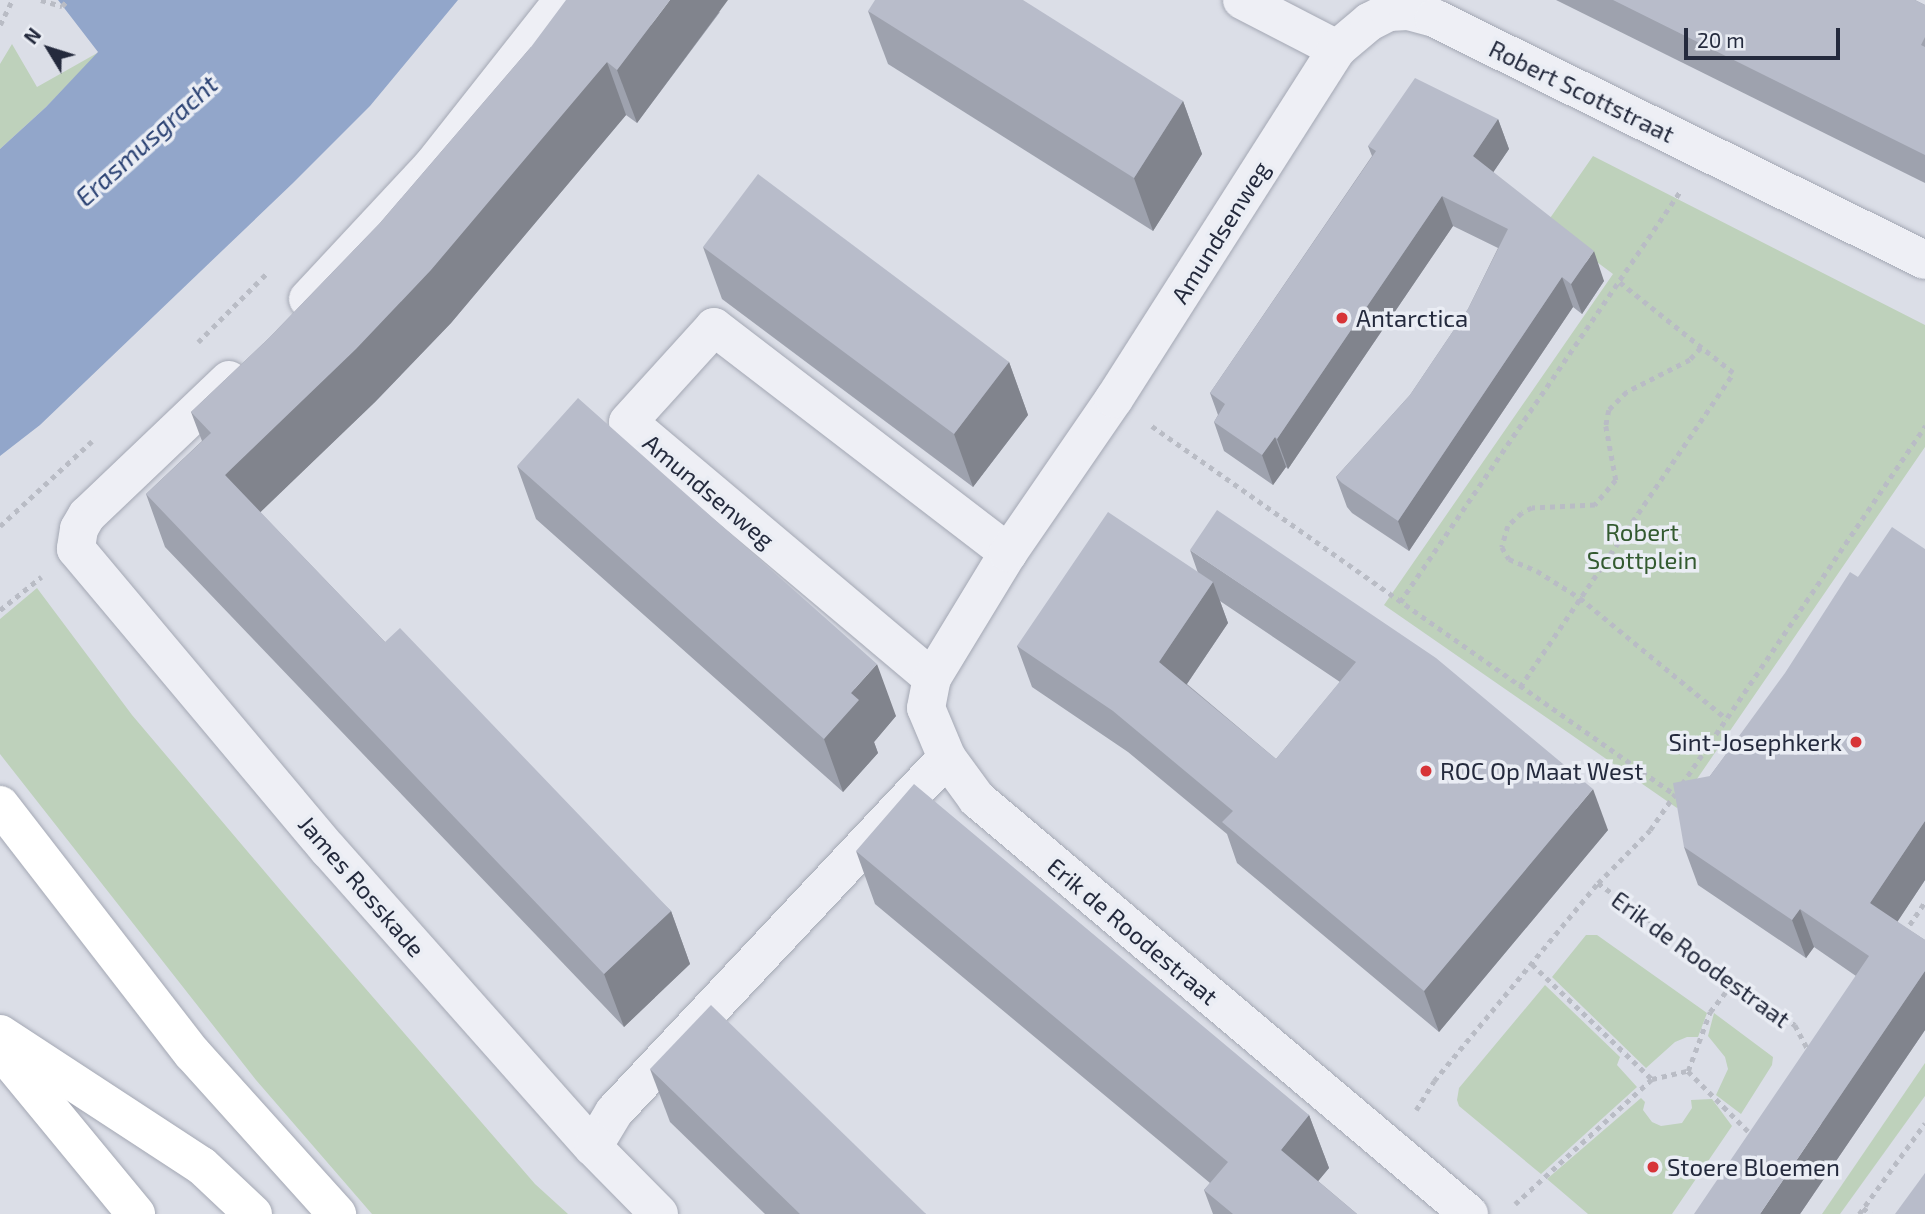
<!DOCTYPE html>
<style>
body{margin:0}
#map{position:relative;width:1925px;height:1214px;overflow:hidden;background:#dbdee7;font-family:"Exo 2",sans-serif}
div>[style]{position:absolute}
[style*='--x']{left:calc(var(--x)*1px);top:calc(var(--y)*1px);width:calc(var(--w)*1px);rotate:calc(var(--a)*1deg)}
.green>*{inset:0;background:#bed1bb}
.water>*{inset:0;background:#92a6ca}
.path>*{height:4.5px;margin-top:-2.25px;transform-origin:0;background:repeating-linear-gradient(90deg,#b9bcc5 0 5px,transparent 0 10px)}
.roads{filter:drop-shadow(0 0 2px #a4a8b4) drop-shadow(0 0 2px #a4a8b4)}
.street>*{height:38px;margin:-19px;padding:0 19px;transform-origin:19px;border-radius:19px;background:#eeeff5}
.highway>*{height:38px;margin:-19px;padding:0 19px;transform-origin:19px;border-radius:19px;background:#fff}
.wall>*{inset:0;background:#9ea2ae}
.shaded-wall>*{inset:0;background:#81848d}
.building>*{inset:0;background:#b8bcca}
.dots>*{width:19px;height:19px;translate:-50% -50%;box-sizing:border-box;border:4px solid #eaedf4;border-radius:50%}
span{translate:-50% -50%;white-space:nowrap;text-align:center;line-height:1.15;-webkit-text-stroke:7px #eaedf4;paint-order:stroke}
.street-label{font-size:24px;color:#242a3d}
.poi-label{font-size:24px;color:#242a3d}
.left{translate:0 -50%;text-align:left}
.right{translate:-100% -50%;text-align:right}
.park-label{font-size:24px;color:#335a30}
.water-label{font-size:26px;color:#2c4374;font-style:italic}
.north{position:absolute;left:14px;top:14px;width:70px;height:70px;-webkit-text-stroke:5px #eaedf4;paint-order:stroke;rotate:308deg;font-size:19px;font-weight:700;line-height:28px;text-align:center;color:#242a3d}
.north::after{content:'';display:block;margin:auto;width:24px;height:32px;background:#242a3d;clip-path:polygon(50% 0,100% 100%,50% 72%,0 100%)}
.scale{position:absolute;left:1684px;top:28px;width:156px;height:32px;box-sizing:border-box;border:4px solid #242a3d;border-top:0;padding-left:9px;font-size:21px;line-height:24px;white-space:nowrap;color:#242a3d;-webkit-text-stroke:5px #eaedf4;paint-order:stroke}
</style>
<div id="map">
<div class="green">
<i style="clip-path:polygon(12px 44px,37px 87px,99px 52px,46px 107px,0 149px,0 64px)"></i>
<i style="clip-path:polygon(1593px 156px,1925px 325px,1925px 447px,1677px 808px,1384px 605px,1613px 274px,1546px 224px)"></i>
<i style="clip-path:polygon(37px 588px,132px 715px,287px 898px,535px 1184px,568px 1214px,372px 1214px,256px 1080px,0 754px,0 619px)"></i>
<i style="clip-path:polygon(1586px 935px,1597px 935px,1707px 1013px,1698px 1037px,1687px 1037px,1675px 1042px,1646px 1068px,1552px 977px)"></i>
<i style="clip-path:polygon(1545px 985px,1620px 1057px,1617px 1065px,1637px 1087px,1541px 1174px,1459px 1106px,1457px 1100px,1459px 1088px)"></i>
<i style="clip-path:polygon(1714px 1013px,1773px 1057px,1772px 1065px,1741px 1114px,1716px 1095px,1728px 1069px,1725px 1057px,1708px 1036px)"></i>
<i style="clip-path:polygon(1925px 1063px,1925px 1096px,1840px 1214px,1822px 1214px)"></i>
<i style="clip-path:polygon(1641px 1098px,1645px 1102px,1643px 1110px,1652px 1122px,1661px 1126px,1682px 1123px,1692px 1108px,1691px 1100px,1712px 1099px,1732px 1126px,1672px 1214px,1588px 1214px,1547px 1179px)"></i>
</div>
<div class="water">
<i style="clip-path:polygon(58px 0,458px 0,370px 106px,293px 183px,40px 425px,0 456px,0 149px,46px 107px,98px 52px)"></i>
</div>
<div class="path">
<i style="--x:41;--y:0;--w:22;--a:16"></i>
<i style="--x:62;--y:6;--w:8;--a:-45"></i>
<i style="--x:0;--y:25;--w:28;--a:-64"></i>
<i style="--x:198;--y:342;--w:96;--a:-45"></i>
<i style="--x:1701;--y:348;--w:16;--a:133"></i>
<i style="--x:1690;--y:360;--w:71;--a:153.1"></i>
<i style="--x:1627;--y:392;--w:25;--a:135"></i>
<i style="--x:1609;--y:410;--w:16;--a:101"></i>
<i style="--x:1606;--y:426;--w:55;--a:79.5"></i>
<i style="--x:1616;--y:480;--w:33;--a:130"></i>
<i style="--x:1595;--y:505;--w:63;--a:177.3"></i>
<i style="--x:1532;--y:508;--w:11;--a:153"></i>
<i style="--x:1522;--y:513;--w:19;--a:137"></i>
<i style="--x:1508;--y:526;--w:22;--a:106"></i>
<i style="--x:1502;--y:547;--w:14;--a:60"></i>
<i style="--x:1509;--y:559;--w:30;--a:23"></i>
<i style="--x:1537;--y:571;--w:51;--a:32.1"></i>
<i style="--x:1580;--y:598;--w:190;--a:39.5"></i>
<i style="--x:1152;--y:426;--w:639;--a:35.18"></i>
<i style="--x:0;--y:526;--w:125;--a:-42.7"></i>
<i style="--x:1400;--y:602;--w:496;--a:-55.7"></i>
<i style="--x:0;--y:610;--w:53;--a:-38.8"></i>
<i style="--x:1520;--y:687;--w:379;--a:-55.8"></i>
<i style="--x:1733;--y:373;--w:146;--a:-141.4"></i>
<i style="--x:1682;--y:784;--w:433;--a:-55.8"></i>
<i style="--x:1598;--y:883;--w:74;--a:-45.5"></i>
<i style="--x:1650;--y:830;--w:44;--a:-55.2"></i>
<i style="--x:1904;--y:933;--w:37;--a:-56"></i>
<i style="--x:1532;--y:964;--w:166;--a:43.8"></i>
<i style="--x:1688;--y:1071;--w:92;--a:45"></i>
<i style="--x:1416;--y:1110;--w:34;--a:-58"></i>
<i style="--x:1434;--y:1081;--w:257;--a:-50.4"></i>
<i style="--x:1598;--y:883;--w:243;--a:35.8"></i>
<i style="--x:1795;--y:1025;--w:27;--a:62"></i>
<i style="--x:1515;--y:1204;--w:185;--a:-42.4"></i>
<i style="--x:1652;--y:1079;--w:37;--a:-13"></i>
<i style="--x:1688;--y:1071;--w:63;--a:-69.6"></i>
<i style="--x:1710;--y:1012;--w:39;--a:-52"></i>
<i style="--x:1863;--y:1208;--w:10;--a:37"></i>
<i style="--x:1859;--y:1214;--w:112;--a:-54"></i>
</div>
<div class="roads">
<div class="street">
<i style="--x:1242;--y:0;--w:107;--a:27.3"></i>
<i style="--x:308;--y:299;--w:182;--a:-47"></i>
<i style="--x:432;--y:166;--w:211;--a:-51.7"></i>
<i style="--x:229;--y:380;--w:196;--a:136.4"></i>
<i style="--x:87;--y:515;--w:16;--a:120"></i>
<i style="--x:79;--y:529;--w:20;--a:99"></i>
<i style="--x:76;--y:549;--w:393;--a:50"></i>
<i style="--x:329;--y:850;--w:397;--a:48.4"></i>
<i style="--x:593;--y:1147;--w:94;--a:45.4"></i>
<i style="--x:932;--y:678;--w:397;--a:-139.9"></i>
<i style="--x:628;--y:422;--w:128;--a:-47.8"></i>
<i style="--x:714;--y:327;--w:371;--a:37.5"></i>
<i style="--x:593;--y:1147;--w:41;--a:-59"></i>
<i style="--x:614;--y:1112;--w:486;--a:-46.8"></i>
<i style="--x:1469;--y:1214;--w:644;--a:-139.85"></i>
<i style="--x:977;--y:799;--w:51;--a:-126.2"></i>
<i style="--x:947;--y:758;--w:54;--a:-112.8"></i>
<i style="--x:926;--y:708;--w:31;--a:-79"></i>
<i style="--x:932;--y:678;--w:146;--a:-58.7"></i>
<i style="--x:1008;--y:553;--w:187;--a:-55.5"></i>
<i style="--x:1114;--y:399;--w:415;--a:-57.5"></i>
<i style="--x:1337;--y:49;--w:42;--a:-40.2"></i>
<i style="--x:1369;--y:22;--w:22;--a:-27"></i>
<i style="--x:1389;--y:12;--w:19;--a:-3"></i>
<i style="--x:1408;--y:11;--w:27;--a:15"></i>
<i style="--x:1434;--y:18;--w:547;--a:26.24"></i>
</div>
<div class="highway">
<i style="--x:0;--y:805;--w:314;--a:52.3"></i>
<i style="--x:192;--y:1053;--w:217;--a:48"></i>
<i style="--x:0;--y:1034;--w:241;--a:33.2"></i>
<i style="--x:202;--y:1166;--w:70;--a:43.3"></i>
<i style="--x:0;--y:1049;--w:214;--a:50.5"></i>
</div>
</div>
<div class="wall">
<i style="clip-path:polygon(1556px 0,1915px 0,1925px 5px,1925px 183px)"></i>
<i style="clip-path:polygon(868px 11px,1183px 101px,1202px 154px,1153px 231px,888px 64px)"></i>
<i style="clip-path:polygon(720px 12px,637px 123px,626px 115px,451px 323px,375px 402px,260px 512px,385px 642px,671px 911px,690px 964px,624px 1027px,165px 547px,146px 494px,202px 441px,191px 412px,269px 338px,380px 223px,531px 47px)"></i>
<i style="clip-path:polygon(1498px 119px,1509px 149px,1493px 172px,1604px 281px,1582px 314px,1573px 307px,1409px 551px,1352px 513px,1347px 507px,1336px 477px,1410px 395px,1468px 309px,1498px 248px,1453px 226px,1288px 469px,1286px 467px,1273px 485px,1224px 451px,1214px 422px,1218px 415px,1210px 393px,1372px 156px,1368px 146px)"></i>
<i style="clip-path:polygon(703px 247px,1009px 362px,1028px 415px,973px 487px,722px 299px)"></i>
<i style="clip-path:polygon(517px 466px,896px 716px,874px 742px,878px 753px,843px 792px,536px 519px)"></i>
<i style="clip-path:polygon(1925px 549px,1925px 880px,1897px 922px,1925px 940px,1925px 1030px,1800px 1214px,1856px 976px,1814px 947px,1806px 958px,1698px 885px,1684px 847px,1710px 776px,1858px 577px)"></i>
<i style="clip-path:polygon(evenodd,1190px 550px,1608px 830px,1439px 1032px,1237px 863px,1227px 834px,1128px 752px,1032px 687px,1017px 646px,1198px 573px,1190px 550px,1220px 601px,1340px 682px,1276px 759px,1187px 684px,1228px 623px,1220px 601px)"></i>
<i style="clip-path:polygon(856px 851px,1309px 1115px,1329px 1168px,1318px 1181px,1357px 1214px,1213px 1214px,1204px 1190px,1210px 1183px,875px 904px)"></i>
<i style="clip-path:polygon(650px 1069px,926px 1214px,765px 1214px,670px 1122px)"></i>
</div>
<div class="shaded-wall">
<i style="clip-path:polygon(670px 0,728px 0,637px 123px,617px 70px)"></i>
<i style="clip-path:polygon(607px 62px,626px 115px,451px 323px,375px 402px,244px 528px,225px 475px)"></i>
<i style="clip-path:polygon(1183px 101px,1202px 154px,1153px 231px,1134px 178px)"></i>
<i style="clip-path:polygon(1498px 119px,1509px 149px,1484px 186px,1473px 156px)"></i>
<i style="clip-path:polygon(1442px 196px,1453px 226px,1288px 469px,1277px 439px)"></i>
<i style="clip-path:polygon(1594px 251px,1604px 281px,1582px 314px,1571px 284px)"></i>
<i style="clip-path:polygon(1562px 277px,1573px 307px,1409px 551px,1398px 521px)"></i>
<i style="clip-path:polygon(1009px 362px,1028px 415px,973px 487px,954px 434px)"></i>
<i style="clip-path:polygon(1275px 437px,1286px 467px,1273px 485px,1262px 455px)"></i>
<i style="clip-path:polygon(1213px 582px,1228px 623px,1174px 703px,1159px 662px)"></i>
<i style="clip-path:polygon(877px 664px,896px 716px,874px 742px,878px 753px,843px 792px,824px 739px,851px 693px)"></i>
<i style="clip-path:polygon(1593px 789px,1608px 830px,1439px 1032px,1424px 991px)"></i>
<i style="clip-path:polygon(1925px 821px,1925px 880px,1884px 942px,1870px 903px)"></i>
<i style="clip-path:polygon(1800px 909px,1814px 947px,1806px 958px,1792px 920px)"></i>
<i style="clip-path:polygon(671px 911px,690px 964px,624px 1027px,604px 974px)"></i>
<i style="clip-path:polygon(1925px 971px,1925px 1030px,1800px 1214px,1760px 1214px)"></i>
<i style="clip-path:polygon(1309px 1115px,1329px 1168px,1300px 1203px,1281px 1150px)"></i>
</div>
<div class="building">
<i style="clip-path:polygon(566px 0,670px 0,617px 70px,607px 62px,431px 270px,356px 349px,225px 475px,385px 642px,400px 628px,671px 911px,604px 974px,146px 494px,211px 433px,191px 412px,269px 338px,380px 223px,531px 47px)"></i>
<i style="clip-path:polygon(875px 0,1023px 0,1183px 101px,1134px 178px,868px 11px)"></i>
<i style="clip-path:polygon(1613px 0,1915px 0,1925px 5px,1925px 37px,1921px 45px,1925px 47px,1925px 155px)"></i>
<i style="clip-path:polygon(1415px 78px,1498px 119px,1473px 156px,1594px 251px,1571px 284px,1562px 277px,1398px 521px,1342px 483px,1336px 477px,1410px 395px,1468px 309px,1508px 229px,1442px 196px,1277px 439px,1275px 437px,1262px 455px,1214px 422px,1225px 404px,1210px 393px,1376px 151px,1368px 146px)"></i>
<i style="clip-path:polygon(758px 174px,1009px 362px,954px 434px,703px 247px)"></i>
<i style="clip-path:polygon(578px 398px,877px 664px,851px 693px,859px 700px,824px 739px,517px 466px)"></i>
<i style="clip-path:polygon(1217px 510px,1436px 658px,1593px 789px,1424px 991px,1222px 822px,1233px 811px,1113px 711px,1017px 646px,1108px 512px,1213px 582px,1159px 662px,1276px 759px,1356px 662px,1190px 550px)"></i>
<i style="clip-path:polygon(1892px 527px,1925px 549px,1925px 821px,1870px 903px,1925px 940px,1925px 971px,1760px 1214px,1694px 1214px,1869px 956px,1800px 909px,1792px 920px,1684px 847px,1673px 783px,1710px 776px,1785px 673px,1850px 572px,1858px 577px)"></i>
<i style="clip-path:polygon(914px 784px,1309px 1115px,1281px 1150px,1357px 1214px,1233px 1214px,1204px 1190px,1228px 1162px,856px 851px)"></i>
<i style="clip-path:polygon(711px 1005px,926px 1214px,800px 1214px,650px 1069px)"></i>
<i style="clip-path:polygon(1925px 1173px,1925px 1214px,1895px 1214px)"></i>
</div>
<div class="dots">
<i style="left:1342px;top:318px;background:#d73438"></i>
<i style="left:1856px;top:742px;background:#d73438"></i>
<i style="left:1426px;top:771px;background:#d73438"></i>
<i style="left:1653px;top:1167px;background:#d73438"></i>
</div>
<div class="street-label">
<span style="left:1582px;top:91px;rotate:26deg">Robert Scottstraat</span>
<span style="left:1220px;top:232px;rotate:-58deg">Amundsenweg</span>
<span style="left:709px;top:491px;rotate:40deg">Amundsenweg</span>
<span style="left:362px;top:886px;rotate:49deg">James Rosskade</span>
<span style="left:1133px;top:931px;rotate:40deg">Erik de Roodestraat</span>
<span style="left:1701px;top:959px;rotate:36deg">Erik de Roodestraat</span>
</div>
<div class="poi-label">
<span class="left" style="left:1356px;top:318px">Antarctica</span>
<span class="right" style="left:1842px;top:742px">Sint-Josephkerk</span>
<span class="left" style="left:1440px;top:771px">ROC Op Maat West</span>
<span class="left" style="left:1667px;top:1167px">Stoere Bloemen</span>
</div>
<div class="park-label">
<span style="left:1642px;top:546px">Robert<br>Scottplein</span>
</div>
<div class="water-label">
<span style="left:146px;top:140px;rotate:-42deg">Erasmusgracht</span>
</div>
<div class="north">N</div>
<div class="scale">20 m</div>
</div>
